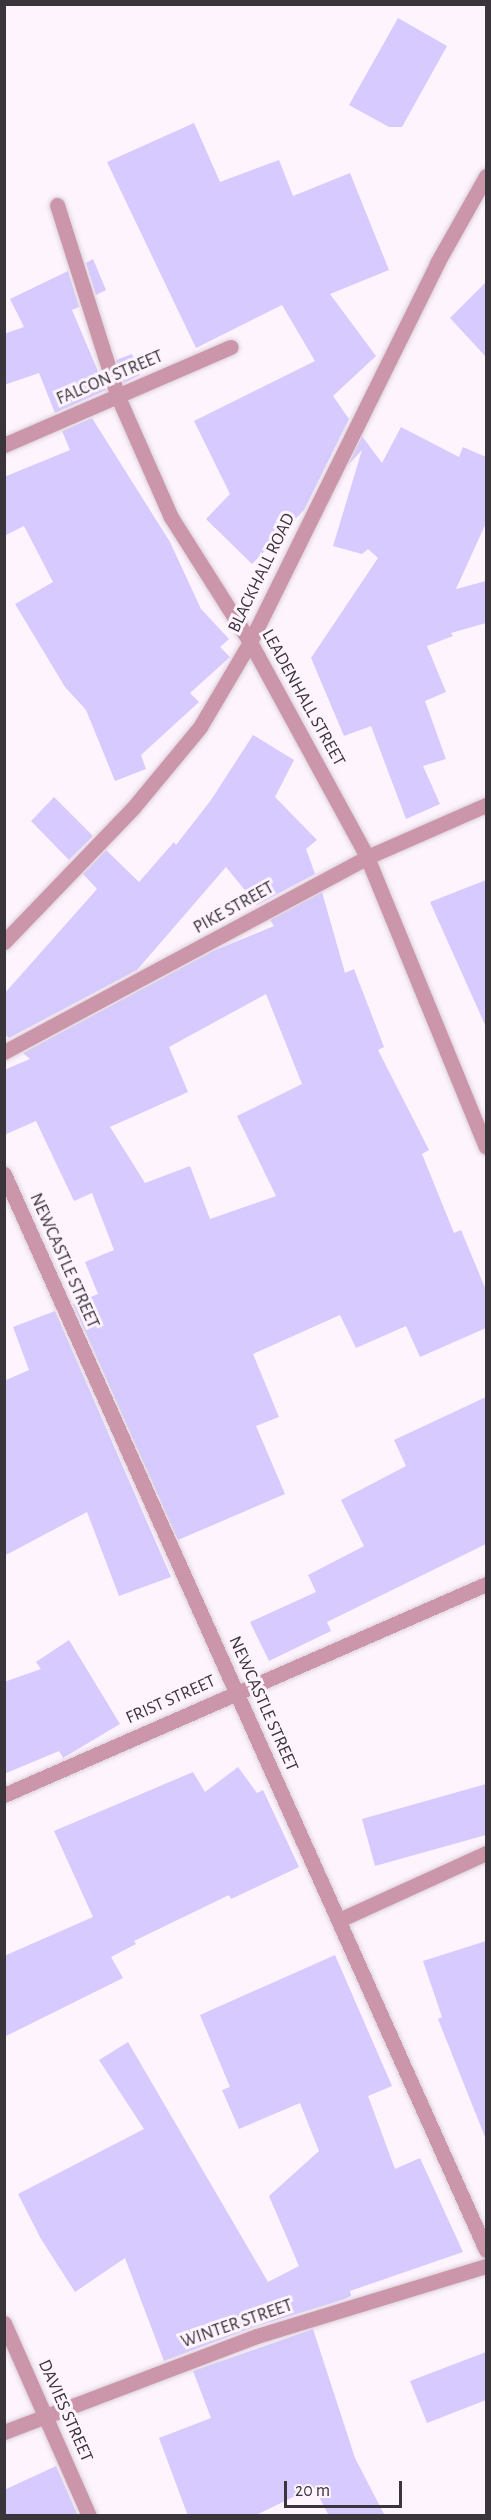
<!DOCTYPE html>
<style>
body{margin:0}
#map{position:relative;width:491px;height:2520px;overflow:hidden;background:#fef4fe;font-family:"Alegreya Sans",sans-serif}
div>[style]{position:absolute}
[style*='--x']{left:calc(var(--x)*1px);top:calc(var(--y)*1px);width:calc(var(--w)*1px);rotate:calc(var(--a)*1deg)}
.building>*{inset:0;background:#d6caff}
.roads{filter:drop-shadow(0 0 2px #dbd1db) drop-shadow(0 0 2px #dbd1db)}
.service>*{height:15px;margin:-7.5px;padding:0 7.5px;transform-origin:7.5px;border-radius:7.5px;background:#cb96a9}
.minor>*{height:15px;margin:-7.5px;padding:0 7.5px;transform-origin:7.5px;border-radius:7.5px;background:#cb96a9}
.tertiary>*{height:15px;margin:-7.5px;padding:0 7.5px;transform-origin:7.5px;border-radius:7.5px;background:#cb96a9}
span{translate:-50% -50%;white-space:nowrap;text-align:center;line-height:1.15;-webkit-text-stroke:6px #fef4fe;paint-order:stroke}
.street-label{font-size:18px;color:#3a343b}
.frame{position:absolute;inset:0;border:6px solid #3a343b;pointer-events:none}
.scale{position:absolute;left:284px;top:2481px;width:118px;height:27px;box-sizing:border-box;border:3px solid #3a343b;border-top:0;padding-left:8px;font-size:18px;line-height:21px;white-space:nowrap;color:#3a343b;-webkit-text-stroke:4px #fef4fe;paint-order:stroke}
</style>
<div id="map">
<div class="building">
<i style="clip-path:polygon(398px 18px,447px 46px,402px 127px,389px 127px,349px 105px)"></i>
<i style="clip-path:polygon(194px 123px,220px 182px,279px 160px,293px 196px,350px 173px,389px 270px,330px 294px,376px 356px,333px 396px,349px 419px,304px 510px,252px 564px,206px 519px,230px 494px,194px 421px,315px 361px,282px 305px,196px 348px,107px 162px)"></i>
<i style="clip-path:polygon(93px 259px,106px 290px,96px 295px,86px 263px)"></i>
<i style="clip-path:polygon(68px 271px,79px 307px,72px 310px,106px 390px,55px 413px,39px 373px,4px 385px,4px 334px,24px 327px,10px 299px)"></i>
<i style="clip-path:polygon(486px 282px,486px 357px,450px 318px)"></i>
<i style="clip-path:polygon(132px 354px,140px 375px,124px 383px,116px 360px)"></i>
<i style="clip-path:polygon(92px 418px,170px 542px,201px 609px,229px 639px,220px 647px,230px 657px,190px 693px,199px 702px,141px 755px,146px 769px,115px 781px,86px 710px,65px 687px,15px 604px,53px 582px,24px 526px,4px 536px,4px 477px,70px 450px,62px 431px)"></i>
<i style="clip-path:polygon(401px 427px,459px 457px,463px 447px,486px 457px,486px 523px,456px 589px,486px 581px,486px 623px,451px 633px,453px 636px,427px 646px,446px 692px,425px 701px,446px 759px,423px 766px,440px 804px,406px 819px,371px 726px,344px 736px,311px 658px,378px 558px,368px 549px,362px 554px,333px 546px,362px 450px,348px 465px,362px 436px,382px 463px)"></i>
<i style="clip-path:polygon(253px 735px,294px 760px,275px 797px,317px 840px,306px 849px,315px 874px,257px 905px,226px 867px,137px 970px,9px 1038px,4px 1034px,4px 994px,97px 889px,83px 874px,106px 850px,139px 882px,174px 842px,176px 845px,211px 800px)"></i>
<i style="clip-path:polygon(54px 797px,93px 836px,69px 860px,31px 821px)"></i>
<i style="clip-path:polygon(486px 880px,486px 1027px,430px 902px)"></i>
<i style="clip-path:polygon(evenodd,322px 892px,345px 973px,354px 969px,384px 1047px,378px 1050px,429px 1150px,422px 1154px,454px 1233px,461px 1230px,486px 1290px,486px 1328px,420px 1357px,406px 1326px,356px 1348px,340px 1315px,253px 1354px,279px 1417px,256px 1426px,285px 1494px,178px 1540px,73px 1304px,98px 1294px,85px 1262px,114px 1250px,92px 1193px,74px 1201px,36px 1121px,4px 1135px,4px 1070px,30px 1059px,23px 1053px,213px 951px,274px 926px,270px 920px,322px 892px,266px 994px,302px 1084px,237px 1116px,276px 1196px,210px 1219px,190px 1166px,145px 1183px,110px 1127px,188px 1092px,169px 1047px,266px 994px)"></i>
<i style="clip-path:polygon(55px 1311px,171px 1577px,119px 1596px,87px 1512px,4px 1556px,4px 1381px,29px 1370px,13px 1327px)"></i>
<i style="clip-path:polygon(486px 1397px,486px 1544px,327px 1622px,331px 1631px,269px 1661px,250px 1622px,316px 1592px,308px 1575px,364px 1546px,341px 1500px,406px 1466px,394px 1440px)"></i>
<i style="clip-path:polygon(69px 1640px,120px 1724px,63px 1758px,59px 1751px,4px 1774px,4px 1682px,41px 1669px,36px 1662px)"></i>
<i style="clip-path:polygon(238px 1767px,257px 1793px,263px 1790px,299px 1867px,231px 1899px,229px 1895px,134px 1941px,136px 1944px,111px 1957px,123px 1978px,4px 2037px,4px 1956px,93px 1917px,54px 1831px,193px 1772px,205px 1792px)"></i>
<i style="clip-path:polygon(486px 1784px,486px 1835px,375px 1866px,362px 1819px)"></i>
<i style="clip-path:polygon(486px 1941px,486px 2136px,485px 2137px,438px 2019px,442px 2017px,423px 1961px)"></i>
<i style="clip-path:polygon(335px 1955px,392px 2086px,368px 2096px,395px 2169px,420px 2158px,463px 2252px,350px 2291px,351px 2296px,342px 2300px,254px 2327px,164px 2361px,125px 2258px,75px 2292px,41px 2239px,18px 2194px,144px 2129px,99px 2060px,128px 2042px,268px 2282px,299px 2266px,269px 2196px,319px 2151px,300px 2103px,239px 2129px,222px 2090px,230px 2087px,200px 2015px)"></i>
<i style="clip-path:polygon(313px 2329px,355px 2458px,385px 2516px,329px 2516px,314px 2487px,254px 2516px,188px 2516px,159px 2438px,211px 2418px,193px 2371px)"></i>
<i style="clip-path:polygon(486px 2352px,486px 2400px,427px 2423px,410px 2381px)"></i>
<i style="clip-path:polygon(56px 2466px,78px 2516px,4px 2516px,4px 2490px)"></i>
</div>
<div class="roads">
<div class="service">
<i style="--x:339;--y:1920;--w:162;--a:-24.5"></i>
</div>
<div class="minor">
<i style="--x:57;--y:205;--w:201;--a:72.4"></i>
<i style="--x:118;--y:397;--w:131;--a:66.2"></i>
<i style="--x:171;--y:517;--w:148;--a:57.7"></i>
<i style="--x:250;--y:642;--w:245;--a:61.4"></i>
<i style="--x:367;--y:857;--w:313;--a:67.7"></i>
<i style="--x:4;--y:445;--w:247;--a:-23.4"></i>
<i style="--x:4;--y:1052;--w:412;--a:-28.2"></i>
<i style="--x:367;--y:857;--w:130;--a:-23.6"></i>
<i style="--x:4;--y:1795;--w:526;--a:-23.64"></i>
<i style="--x:4;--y:2323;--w:211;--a:66.2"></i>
<i style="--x:4;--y:2432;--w:271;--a:-20.8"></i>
<i style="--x:257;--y:2336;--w:239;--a:-17"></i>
</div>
<div class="tertiary">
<i style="--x:4;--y:942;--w:186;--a:-46.1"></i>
<i style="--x:133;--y:808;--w:105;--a:-50.4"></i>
<i style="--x:200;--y:727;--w:99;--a:-59.5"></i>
<i style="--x:250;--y:642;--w:423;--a:-63.7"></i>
<i style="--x:437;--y:263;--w:100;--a:-60.6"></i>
<i style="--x:4;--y:1174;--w:1179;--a:65.87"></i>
</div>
</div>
<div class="street-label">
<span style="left:110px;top:378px;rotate:-23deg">FALCON STREET</span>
<span style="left:262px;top:573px;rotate:-64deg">BLACKHALL ROAD</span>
<span style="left:303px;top:698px;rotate:61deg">LEADENHALL STREET</span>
<span style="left:234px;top:908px;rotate:-29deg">PIKE STREET</span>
<span style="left:64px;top:1261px;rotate:66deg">NEWCASTLE STREET</span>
<span style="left:171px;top:1700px;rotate:-24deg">FRIST STREET</span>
<span style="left:263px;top:1704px;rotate:66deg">NEWCASTLE STREET</span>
<span style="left:237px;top:2324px;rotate:-19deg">WINTER STREET</span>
<span style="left:65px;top:2411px;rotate:66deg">DAVIES STREET</span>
</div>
<div class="frame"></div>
<div class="scale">20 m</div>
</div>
